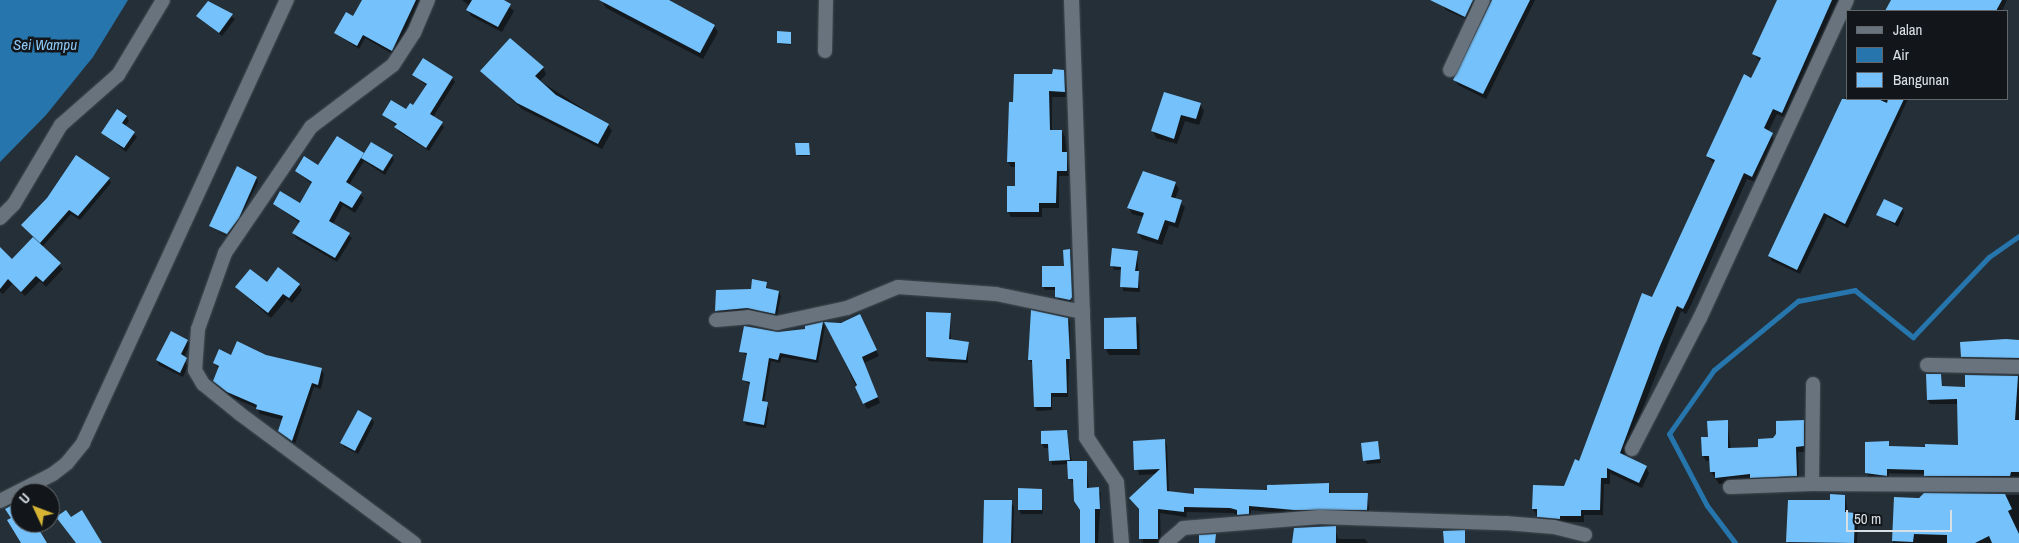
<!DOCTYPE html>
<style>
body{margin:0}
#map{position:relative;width:2019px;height:543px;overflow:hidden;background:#252f37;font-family:"Archivo Narrow",sans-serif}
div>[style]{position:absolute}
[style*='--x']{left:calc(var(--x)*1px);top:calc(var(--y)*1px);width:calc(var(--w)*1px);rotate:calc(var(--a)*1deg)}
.water>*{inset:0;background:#2676ad}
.shadow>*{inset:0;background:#0007}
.stream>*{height:4.5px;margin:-2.25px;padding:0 2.25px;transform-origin:2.25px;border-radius:2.25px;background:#2676ad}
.building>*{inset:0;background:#74c1fb}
.roads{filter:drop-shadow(0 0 1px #424b52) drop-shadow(0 0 1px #424b52)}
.street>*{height:14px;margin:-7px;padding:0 7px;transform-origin:7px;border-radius:7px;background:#68737d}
.secondary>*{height:15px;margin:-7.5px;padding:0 7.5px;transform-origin:7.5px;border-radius:7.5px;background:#68737d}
span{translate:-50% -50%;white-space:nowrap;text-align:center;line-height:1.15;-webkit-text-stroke:5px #12161a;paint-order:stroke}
.water-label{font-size:15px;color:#8ec7f3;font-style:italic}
.legend{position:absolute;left:1846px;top:10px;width:162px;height:90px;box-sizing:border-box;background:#12161a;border:1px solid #62676b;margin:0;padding:6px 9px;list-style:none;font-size:15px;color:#d9e0e5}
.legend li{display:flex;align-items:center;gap:10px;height:25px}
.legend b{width:25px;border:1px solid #62676b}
.north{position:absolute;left:10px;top:483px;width:50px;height:50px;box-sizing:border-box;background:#12161a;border:1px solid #62676b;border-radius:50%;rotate:313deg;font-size:14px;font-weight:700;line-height:20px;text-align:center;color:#d9e0e5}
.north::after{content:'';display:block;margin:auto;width:18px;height:22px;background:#d7b434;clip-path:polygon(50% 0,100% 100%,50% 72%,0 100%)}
.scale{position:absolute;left:1846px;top:510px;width:106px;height:22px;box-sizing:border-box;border:2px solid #d9e0e5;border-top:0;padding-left:6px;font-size:15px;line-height:18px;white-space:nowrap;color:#d9e0e5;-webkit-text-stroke:4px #12161a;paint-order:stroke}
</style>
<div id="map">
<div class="water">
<i style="clip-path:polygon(0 0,128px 0,93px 57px,46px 115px,0 162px)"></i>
</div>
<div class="shadow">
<i style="clip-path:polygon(363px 0,421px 0,394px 55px,365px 38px,359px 49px,335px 33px,354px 17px)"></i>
<i style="clip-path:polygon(462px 0,501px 0,514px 11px,502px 32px,471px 16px,468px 10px,470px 6px)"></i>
<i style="clip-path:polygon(666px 0,714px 26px,718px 32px,703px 59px,606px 8px,602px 1px)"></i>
<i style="clip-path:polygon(1446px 0,1472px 3px,1474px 7px,1468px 20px,1446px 10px,1443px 6px)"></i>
<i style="clip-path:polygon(1493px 0,1535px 0,1486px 99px,1458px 85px,1455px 80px)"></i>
<i style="clip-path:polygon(1778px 0,1838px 0,1786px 118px,1777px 114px,1768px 132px,1775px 140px,1756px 182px,1747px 179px,1691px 305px,1686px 314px,1681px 311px,1624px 456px,1646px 467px,1649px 473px,1642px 488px,1610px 473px,1610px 484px,1604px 484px,1603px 515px,1584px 515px,1584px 522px,1563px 522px,1563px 525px,1541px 523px,1533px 509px,1534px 486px,1565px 487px,1580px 462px,1714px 164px,1707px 156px,1760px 61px,1753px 53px)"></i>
<i style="clip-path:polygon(1892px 0,2007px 0,2002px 11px,1886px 11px)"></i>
<i style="clip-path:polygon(208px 2px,235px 19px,222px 36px,198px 17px)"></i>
<i style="clip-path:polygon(791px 33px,791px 45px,779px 44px,778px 43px)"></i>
<i style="clip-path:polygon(543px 68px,546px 74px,540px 81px,608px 125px,612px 131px,602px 149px,522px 109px,482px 71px)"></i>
<i style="clip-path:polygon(1063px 71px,1067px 97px,1052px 97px,1052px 131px,1062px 131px,1065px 137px,1069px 176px,1059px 176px,1059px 208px,1042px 208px,1042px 217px,1011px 217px,1008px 211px,1016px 188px,1017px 167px,1011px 167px,1008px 162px,1015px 103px)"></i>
<i style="clip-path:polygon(414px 75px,452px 78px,455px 82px,433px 117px,444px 127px,429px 151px,398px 131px,397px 126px,383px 115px,413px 107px,427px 86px)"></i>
<i style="clip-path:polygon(1848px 92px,1848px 99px,1908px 99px,1848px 228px,1827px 217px,1800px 274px,1772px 261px,1769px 256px)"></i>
<i style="clip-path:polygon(1165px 93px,1200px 104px,1204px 111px,1199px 125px,1185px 121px,1177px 144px,1156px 138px,1153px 131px)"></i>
<i style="clip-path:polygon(118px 111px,127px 117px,129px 121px,125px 126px,137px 137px,126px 152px,103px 133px)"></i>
<i style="clip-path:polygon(808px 144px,810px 156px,798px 156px,797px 155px)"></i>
<i style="clip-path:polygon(363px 154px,392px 156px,394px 160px,385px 175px,364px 161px,349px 185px,364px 198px,355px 213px,343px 205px,333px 224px,352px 238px,337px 262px,296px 238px,294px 233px,300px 223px,274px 204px,300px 205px,312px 184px,296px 171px)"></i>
<i style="clip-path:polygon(256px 178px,258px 182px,231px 235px,212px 226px,212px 229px,211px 226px)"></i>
<i style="clip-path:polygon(109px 179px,111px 183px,80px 220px,71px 214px,42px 247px,63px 269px,46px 287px,40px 281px,25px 296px,12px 284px,3px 294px,0 292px,0 249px,13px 261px,34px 237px,22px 225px)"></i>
<i style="clip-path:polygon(1175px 183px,1179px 189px,1175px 199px,1185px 207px,1178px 228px,1169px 225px,1162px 245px,1142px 239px,1138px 232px,1144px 217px,1132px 214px,1129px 208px)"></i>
<i style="clip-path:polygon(1902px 208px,1904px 213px,1898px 227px,1878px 214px)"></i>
<i style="clip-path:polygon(212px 229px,230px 237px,230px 238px)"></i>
<i style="clip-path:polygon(1069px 251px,1071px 254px,1071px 303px,1058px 300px,1056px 290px,1045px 290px,1043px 286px,1065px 268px)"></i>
<i style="clip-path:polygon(1137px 252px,1140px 292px,1123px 291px,1122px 270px,1114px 270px,1112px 265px)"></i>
<i style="clip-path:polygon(766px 283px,768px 290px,779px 292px,781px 296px,777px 317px,718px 315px,717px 292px,752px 290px)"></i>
<i style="clip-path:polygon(267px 284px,299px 285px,302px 290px,292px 303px,287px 299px,271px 318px,236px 287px)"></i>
<i style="clip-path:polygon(1032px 312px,1068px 319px,1070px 323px,1068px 397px,1052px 397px,1052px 410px,1037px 411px,1035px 407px,1034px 364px,1029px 360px)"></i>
<i style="clip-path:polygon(950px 315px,951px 340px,968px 343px,968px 363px,929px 361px,927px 357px)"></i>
<i style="clip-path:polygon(1135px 318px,1139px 325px,1140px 355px,1109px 355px,1106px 349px)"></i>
<i style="clip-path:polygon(862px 321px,879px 356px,864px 363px,880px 403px,867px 409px,826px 323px)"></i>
<i style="clip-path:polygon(823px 323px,825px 327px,818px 363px,782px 357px,780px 363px,771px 361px,764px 403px,769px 408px,766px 428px,746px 425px,744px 421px,750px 385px,744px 380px,748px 356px,740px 351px,778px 333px,806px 330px,806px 327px)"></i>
<i style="clip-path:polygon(188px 341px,190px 345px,183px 359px,188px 366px,183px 377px,159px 365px,157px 360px)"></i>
<i style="clip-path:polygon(2019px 342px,2019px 362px,1965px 361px,1962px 357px)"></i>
<i style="clip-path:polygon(231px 356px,265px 356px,321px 369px,324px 374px,321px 389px,314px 387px,295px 444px,279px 431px,283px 420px,260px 414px,257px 408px,231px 397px,217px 385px,214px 380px,219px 369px,214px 363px)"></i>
<i style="clip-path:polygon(1941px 375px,1943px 387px,1966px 388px,1966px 376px,2019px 376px,2019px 480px,1928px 480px,1926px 474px,1889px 473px,1889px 480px,1869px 477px,1867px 473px,1888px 443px,1891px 447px,1960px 446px,1958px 404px,1930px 404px,1928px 400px)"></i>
<i style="clip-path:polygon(372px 419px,374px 423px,358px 454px,344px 447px,342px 443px)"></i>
<i style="clip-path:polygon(1803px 421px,1806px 427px,1806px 452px,1798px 452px,1799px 481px,1753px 479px,1719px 484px,1711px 472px,1711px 461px,1706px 461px,1703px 456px,1709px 438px,1727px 422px,1731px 449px,1760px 448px)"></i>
<i style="clip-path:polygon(1066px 431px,1072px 462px,1086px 462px,1089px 489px,1098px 489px,1101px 494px,1098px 543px,1081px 543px,1081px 510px,1074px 483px,1069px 478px,1069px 464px,1052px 465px,1050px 448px,1044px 448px,1042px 444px)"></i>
<i style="clip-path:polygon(1164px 440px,1167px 445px,1169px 492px,1195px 496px,1328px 484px,1331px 494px,1367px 494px,1370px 515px,1298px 515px,1251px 510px,1251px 519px,1241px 520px,1234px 513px,1187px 512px,1186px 517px,1160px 513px,1161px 543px,1143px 543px,1140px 511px,1130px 498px,1156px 474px,1139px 475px,1134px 442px)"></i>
<i style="clip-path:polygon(1377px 443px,1381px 463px,1367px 464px,1365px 460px)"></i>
<i style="clip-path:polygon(1041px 490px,1043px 514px,1021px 514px,1019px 509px)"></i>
<i style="clip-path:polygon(2019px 495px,2019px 543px,1893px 543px,1895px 498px)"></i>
<i style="clip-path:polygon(1845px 496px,1848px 514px,1854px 514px,1858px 520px,1857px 543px,1788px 543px,1831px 501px)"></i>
<i style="clip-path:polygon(1011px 502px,1014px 507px,1013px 543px,984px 543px)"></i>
<i style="clip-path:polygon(1335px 528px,1338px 539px,1365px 539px,1368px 543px,1294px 543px)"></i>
</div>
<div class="stream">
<i style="--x:1735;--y:543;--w:46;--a:-127.1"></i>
<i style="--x:1707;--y:506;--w:81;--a:-117.8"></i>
<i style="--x:1669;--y:434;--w:78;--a:-54.9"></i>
<i style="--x:1714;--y:370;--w:109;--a:-39.4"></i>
<i style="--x:1798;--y:301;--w:58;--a:-10.9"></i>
<i style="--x:1855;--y:290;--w:75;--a:39"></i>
<i style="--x:1913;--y:337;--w:110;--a:-46.5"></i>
<i style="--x:1989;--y:257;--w:37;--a:-35"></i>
</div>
<div class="building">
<i style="clip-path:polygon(362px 0,416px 0,392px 51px,363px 35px,357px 46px,334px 33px,346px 12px,353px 16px)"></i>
<i style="clip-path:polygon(472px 0,504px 0,511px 4px,498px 27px,466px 10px)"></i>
<i style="clip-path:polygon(599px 0,669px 0,715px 25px,700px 53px)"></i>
<i style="clip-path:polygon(1430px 0,1473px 0,1465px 17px)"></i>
<i style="clip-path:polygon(1492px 0,1530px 0,1483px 94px,1453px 80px)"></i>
<i style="clip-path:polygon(1777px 0,1832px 0,1782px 113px,1773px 109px,1764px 128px,1773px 133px,1752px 177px,1744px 173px,1688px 299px,1683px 309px,1677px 306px,1660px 346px,1620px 453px,1647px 466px,1639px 483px,1607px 468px,1607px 478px,1601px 478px,1600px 510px,1581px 510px,1581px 516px,1560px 516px,1560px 519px,1537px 517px,1537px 509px,1532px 509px,1533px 485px,1564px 486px,1575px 459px,1579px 461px,1642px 293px,1652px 297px,1715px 160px,1706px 156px,1744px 74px,1751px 78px,1761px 58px,1752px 54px)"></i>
<i style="clip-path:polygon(1891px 0,2002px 0,1996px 11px,1885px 11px)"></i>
<i style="clip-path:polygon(208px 1px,233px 14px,219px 33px,196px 16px)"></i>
<i style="clip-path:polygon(777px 31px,791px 32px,791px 44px,777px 43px)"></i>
<i style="clip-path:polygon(510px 38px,544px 67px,535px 76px,556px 95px,609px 124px,598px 144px,517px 103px,480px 71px)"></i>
<i style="clip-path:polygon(423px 58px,453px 77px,430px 114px,443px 122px,426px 148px,394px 127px,397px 124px,382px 115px,391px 100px,406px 109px,410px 103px,413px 105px,427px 84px,412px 75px)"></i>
<i style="clip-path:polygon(1053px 69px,1064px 70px,1065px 92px,1049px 91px,1050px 130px,1062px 130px,1062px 152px,1067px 152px,1067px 171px,1057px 171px,1056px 203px,1039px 203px,1039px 212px,1007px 212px,1007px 186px,1015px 186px,1015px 162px,1007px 162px,1009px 102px,1013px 102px,1014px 74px,1052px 74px)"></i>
<i style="clip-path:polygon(1164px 92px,1201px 103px,1196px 119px,1181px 115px,1174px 139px,1151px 131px)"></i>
<i style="clip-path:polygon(1842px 99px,1878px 99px,1887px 103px,1888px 99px,1904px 99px,1845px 224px,1824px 213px,1797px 270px,1768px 256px)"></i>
<i style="clip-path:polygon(117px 109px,127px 116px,122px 123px,135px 132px,124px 148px,101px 133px)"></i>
<i style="clip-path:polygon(337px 136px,364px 153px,346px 182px,362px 192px,352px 208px,340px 201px,329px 221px,350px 233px,335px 258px,292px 233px,300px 221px,273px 204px,280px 191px,300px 203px,312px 182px,295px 171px,304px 156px,318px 165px)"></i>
<i style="clip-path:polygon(371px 142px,393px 155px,383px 171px,361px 158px)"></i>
<i style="clip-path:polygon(795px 143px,809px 143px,810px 155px,796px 155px)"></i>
<i style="clip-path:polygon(76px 155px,110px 178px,78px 216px,69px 210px,40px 243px,21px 225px,47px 198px)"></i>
<i style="clip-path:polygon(237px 166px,257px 177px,239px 218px,227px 234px,209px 226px)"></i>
<i style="clip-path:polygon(1143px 171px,1176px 182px,1171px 197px,1182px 200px,1175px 223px,1165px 220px,1158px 240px,1137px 233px,1144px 213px,1127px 208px)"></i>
<i style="clip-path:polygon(1884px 199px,1903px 208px,1895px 223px,1876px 215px)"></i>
<i style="clip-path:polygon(33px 237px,61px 263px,43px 282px,36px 276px,21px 292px,8px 279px,0 289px,0 247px,12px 259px)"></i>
<i style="clip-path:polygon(1112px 248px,1138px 251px,1135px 271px,1139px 271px,1138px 288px,1120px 287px,1121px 267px,1110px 266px)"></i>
<i style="clip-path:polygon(1070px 249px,1072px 297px,1070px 300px,1055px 297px,1055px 287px,1042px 287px,1042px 266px,1064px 266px,1063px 250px)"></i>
<i style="clip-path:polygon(278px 267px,300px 284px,289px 298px,283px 294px,268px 313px,235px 287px,250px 269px,267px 282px)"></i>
<i style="clip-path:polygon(752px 279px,767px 282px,766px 288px,779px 291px,775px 314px,747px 308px,715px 311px,716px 290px,751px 289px)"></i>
<i style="clip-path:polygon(1031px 310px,1068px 318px,1070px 359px,1066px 359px,1067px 393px,1051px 393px,1051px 407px,1034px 407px,1032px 360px,1028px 360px)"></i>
<i style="clip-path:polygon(926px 312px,951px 313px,949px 339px,969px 342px,966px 360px,926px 357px)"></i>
<i style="clip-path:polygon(860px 314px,877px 350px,862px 357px,878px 397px,863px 404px,855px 387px,857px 385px,824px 322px,841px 323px)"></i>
<i style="clip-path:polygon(1136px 317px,1137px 349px,1104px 349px,1104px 318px)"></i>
<i style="clip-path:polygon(823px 322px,816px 360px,780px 353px,778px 360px,769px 358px,762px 401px,768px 402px,764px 425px,743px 421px,750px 382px,742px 380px,747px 353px,739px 352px,744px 326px,778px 332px,805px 329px,805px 326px)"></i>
<i style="clip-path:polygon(171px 331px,188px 340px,181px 354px,187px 358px,180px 373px,156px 360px)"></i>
<i style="clip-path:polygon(2006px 339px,2019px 340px,2019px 358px,1961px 357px,1960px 342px)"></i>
<i style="clip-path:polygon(237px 341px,266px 355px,322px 368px,318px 385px,312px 383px,292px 441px,278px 431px,283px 416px,256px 409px,257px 405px,227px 392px,213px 381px,219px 366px,213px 363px,219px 349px,231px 355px)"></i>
<i style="clip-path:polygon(1926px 374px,1941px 374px,1942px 386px,1965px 387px,1965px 375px,2018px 376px,2015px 420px,2019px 420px,2019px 472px,2011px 472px,2010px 476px,1924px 476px,1924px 470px,1887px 469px,1887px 476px,1865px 473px,1865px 442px,1889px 441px,1889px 446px,1925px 447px,1925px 444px,1958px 445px,1957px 399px,1927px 400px)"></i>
<i style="clip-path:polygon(358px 410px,372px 418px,355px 451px,340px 443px)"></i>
<i style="clip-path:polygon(1728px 420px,1728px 448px,1758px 447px,1758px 439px,1773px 438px,1776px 434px,1776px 421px,1804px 420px,1804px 446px,1796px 447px,1797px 476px,1750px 478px,1750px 474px,1715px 478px,1715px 472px,1710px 472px,1709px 456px,1702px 456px,1701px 437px,1708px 437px,1707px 421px)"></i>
<i style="clip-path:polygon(1067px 430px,1070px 460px,1049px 461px,1048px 444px,1041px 444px,1041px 431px)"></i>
<i style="clip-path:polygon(1165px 439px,1167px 491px,1194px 494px,1194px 488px,1267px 490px,1267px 485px,1329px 483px,1329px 493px,1368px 493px,1367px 510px,1294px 510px,1249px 506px,1249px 514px,1237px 515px,1237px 510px,1230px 508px,1184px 507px,1184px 512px,1158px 509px,1158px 539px,1139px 539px,1139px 509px,1129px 498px,1160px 469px,1134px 470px,1133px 441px)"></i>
<i style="clip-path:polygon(1378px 441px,1380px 459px,1363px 461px,1361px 443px)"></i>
<i style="clip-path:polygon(1067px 461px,1087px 461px,1087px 488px,1099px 487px,1100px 509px,1095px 509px,1095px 543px,1080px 543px,1080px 510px,1074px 501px,1073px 479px,1068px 479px)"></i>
<i style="clip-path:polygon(1018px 488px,1042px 489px,1042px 510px,1018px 510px)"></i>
<i style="clip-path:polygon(1924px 493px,2005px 494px,2012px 509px,2008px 511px,2019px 534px,2019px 543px,1992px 543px,1989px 536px,1975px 543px,1947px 543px,1947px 535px,1914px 534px,1913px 542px,1892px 541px,1894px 497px,1919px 498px)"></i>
<i style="clip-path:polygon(1830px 494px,1845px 495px,1845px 512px,1855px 513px,1854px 543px,1786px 542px,1788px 500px,1830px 500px)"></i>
<i style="clip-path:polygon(984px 500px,1012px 500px,1011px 543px,983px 543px)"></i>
<i style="clip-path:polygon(20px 501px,20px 523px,35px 523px,47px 543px,21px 543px,7px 520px,11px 518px,5px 509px)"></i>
<i style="clip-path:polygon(66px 510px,71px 517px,82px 510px,102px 543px,76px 543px,56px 517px)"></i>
<i style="clip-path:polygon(1336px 526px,1336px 543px,1292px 543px,1294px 528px)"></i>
<i style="clip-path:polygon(1465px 530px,1465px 543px,1444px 543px,1443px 531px)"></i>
<i style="clip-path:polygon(1216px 534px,1215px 543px,1199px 543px,1199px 535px)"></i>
</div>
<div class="roads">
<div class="street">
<i style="--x:825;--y:51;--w:51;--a:-88.9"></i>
<i style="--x:1450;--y:70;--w:77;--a:-64.8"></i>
<i style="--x:0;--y:218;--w:20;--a:-45"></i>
<i style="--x:14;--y:204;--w:92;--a:-59.3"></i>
<i style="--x:61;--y:125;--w:76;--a:-41.3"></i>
<i style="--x:118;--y:75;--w:87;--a:-59"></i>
<i style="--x:716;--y:320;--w:32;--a:-5"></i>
<i style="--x:748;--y:317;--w:30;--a:12"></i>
<i style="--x:777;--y:323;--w:72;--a:-12.1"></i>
<i style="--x:847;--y:308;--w:55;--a:-22.4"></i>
<i style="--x:898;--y:287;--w:98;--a:4.1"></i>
<i style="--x:996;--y:294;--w:89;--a:11.7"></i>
<i style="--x:1927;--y:365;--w:92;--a:1.2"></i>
<i style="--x:1632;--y:449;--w:148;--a:-62.6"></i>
<i style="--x:1700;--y:318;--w:350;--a:-65.2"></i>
<i style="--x:1812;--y:484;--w:100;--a:-89.4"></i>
<i style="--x:1730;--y:487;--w:82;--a:-2.1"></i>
<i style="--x:1812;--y:484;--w:207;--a:0.3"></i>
<i style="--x:0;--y:501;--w:59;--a:-27"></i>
<i style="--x:53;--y:474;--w:18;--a:-38"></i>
<i style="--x:67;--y:463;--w:26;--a:-51"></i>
<i style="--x:83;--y:443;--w:488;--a:-65.3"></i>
<i style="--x:414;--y:543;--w:218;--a:-143.4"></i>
<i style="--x:239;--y:413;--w:46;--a:-141.1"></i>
<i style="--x:203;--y:384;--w:16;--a:-120"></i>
<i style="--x:195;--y:370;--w:41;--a:-85.8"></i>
<i style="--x:198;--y:329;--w:81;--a:-70.4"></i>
<i style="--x:225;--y:253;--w:153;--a:-55.7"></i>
<i style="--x:311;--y:127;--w:103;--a:-37.1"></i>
<i style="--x:393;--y:65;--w:38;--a:-57"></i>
<i style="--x:414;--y:33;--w:36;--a:-67"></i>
<i style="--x:1166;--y:543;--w:23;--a:-41"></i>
<i style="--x:1183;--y:528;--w:137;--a:-4.6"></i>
<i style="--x:1320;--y:517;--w:185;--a:1.9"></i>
<i style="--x:1505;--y:523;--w:49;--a:4.7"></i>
<i style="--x:1554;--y:527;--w:32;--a:14"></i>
</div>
<div class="secondary">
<i style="--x:1071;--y:0;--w:437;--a:88"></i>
<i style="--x:1086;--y:437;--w:54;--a:56.3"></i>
<i style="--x:1116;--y:482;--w:61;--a:85.3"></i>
</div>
</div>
<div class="water-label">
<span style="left:45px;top:45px">Sei Wampu</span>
</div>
<ul class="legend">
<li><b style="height:6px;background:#68737d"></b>Jalan</li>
<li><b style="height:14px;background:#2676ad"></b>Air</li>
<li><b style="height:14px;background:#74c1fb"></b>Bangunan</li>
</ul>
<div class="north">U</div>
<div class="scale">50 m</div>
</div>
